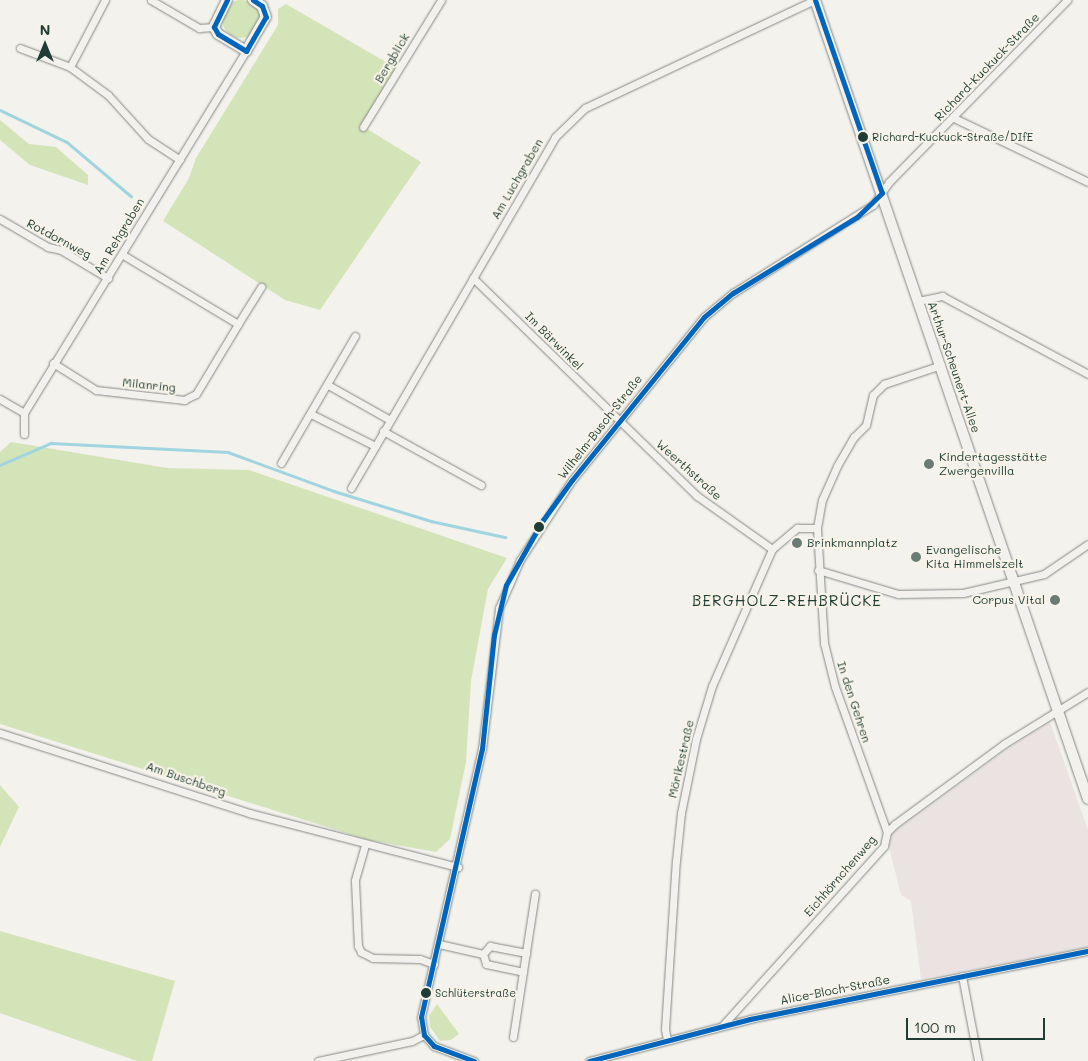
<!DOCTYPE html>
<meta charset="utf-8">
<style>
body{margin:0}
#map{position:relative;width:1088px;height:1061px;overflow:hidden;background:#f4f2ec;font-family:Mali,sans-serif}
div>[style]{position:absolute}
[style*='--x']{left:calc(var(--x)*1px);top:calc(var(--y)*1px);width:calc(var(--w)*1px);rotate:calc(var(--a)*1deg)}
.built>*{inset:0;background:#ebe3e2}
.green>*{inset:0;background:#d4e4b9}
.round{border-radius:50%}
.stream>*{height:2.5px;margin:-1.25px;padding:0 1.25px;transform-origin:1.25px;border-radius:1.25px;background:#a0d4e0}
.roads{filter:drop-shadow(0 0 1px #848985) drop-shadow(0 0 1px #848985)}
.street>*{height:7px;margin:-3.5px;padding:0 3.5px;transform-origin:3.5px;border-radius:3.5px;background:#f2f1ed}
.secondary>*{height:10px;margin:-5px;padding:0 5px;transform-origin:5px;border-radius:5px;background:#f2f1ed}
.bus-1>*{height:5px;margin:-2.5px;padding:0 2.5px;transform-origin:2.5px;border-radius:2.5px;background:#0065bd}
.dots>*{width:14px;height:14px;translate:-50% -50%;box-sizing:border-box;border:2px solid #f7f3e8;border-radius:50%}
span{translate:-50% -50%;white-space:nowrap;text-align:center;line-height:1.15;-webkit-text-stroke:4.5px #f7f3e8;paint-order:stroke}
.bus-label{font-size:11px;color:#1f3d34}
.left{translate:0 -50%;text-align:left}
.street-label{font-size:12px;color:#1f3d34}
.poi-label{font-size:12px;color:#1f3d34}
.right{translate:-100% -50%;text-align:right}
.quarter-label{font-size:15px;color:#1f3d34;letter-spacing:1px}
.north{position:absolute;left:20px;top:20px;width:50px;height:50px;-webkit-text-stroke:4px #f7f3e8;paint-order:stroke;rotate:0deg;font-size:14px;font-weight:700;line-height:20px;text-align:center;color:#1f3d34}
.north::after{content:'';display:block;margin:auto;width:18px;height:22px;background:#1f3d34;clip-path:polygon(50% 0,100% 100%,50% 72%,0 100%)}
.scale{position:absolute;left:906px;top:1018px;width:139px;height:22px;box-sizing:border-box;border:2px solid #1f3d34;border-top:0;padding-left:6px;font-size:15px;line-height:18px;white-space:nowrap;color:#1f3d34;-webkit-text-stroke:4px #f7f3e8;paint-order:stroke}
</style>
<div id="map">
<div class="built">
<i style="clip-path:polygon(1050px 722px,1088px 830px,1088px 947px,921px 979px,911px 901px,901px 895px,889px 847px,892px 833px,1007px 749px)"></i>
</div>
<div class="green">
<i class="round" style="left:222px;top:0;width:38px;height:38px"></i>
<i style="clip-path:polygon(286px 4px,398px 69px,364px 127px,421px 162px,320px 310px,285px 300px,163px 221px,189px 178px,196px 158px,278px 25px,278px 9px)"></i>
<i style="clip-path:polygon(0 120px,29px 144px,56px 147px,88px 175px,88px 185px,30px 165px,0 140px)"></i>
<i style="clip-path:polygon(11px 442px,167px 468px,249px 470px,507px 558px,488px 589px,471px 681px,466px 762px,450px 839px,436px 852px,368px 840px,0 724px,0 452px)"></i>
<i style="clip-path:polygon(0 785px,19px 807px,0 847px)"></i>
<i style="clip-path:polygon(0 931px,175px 981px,152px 1061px,137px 1061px,0 1013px)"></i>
<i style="clip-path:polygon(437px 1004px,459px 1034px,451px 1040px,440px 1041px,430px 1027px,429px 1016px)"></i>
</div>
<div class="stream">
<i style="--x:0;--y:110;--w:74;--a:25.5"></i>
<i style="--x:67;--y:142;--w:84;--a:40.2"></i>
<i style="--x:0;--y:465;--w:56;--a:-23.3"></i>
<i style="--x:51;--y:443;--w:177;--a:2.9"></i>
<i style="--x:228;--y:452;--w:113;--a:20.2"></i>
<i style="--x:334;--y:491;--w:102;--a:17.2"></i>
<i style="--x:431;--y:521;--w:76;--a:12.2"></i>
</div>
<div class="roads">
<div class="street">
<i style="--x:151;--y:0;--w:56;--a:30.3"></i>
<i style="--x:199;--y:28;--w:15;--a:-4"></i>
<i style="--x:20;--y:48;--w:53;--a:20.8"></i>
<i style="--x:70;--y:67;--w:47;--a:36.4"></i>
<i style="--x:108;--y:95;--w:59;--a:47.7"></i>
<i style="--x:148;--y:139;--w:38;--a:33"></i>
<i style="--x:70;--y:67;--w:76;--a:-62.4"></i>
<i style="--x:954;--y:118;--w:148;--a:25.5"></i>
<i style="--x:363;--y:127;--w:149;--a:-58.4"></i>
<i style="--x:0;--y:219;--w:56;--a:30.3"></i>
<i style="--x:48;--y:247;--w:13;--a:13"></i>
<i style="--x:61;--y:250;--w:55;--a:30.8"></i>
<i style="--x:473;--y:278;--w:313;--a:44.2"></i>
<i style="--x:697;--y:496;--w:92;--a:35.2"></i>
<i style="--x:918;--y:301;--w:25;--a:-12"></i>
<i style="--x:942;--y:296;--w:166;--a:28.1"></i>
<i style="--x:238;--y:324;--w:44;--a:-58.1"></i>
<i style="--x:53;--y:363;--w:51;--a:32.1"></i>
<i style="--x:96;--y:390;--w:89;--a:6.5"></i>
<i style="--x:184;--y:400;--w:13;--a:-27"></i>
<i style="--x:196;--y:394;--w:82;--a:-59"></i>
<i style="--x:238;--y:324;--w:134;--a:-149"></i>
<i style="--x:328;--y:385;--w:71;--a:29.4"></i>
<i style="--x:0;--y:399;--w:28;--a:30"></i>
<i style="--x:311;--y:414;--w:72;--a:26.6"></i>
<i style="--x:383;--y:431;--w:112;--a:28.9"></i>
<i style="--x:24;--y:434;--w:21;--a:-90"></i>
<i style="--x:24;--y:413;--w:425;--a:-58.5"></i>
<i style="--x:281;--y:463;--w:147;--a:-59.8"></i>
<i style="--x:351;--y:488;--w:406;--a:-59.8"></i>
<i style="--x:555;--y:137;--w:42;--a:-44"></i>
<i style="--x:585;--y:108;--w:253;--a:-25.2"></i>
<i style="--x:818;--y:570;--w:84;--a:16.7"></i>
<i style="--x:898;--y:594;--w:65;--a:-0.9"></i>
<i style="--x:963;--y:593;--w:83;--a:-13.2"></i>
<i style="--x:1044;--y:574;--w:53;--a:-34.3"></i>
<i style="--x:0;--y:733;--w:262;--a:17.8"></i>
<i style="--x:249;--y:813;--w:216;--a:14.5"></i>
<i style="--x:887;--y:832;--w:154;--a:-109.7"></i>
<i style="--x:835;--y:687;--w:45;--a:-104"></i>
<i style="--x:824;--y:643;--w:115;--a:-93.5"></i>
<i style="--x:817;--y:528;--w:28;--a:-80"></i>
<i style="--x:822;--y:500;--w:37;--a:-66"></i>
<i style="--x:837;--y:466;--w:34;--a:-60"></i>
<i style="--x:854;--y:437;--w:17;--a:-45"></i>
<i style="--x:866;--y:425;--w:31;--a:-77"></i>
<i style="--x:873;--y:395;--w:16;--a:-45"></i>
<i style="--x:884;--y:384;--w:60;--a:-18.4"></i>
<i style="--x:365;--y:845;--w:37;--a:106"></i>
<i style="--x:355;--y:881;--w:65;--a:87.4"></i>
<i style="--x:358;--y:946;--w:7;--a:63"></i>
<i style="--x:361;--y:952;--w:13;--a:27"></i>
<i style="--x:373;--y:958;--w:47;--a:1.2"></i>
<i style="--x:420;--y:959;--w:15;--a:20"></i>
<i style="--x:439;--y:944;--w:45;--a:12.8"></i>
<i style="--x:483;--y:954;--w:10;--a:73"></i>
<i style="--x:486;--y:964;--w:38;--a:12"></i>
<i style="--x:483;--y:954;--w:11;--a:-49"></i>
<i style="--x:490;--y:946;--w:37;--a:11"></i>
<i style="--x:962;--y:976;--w:86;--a:79.3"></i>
<i style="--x:722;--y:1026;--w:242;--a:-48"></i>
<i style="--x:884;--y:846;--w:14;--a:-78"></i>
<i style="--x:887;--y:832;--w:11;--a:-45"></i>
<i style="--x:895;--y:824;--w:135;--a:-36.3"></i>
<i style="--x:1004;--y:744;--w:99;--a:-31.8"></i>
<i style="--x:513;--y:1037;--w:145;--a:-81.3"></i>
<i style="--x:667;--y:1040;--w:11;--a:-100"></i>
<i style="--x:665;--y:1029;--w:168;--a:-86.3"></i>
<i style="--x:676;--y:861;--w:48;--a:-84.1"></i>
<i style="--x:681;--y:813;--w:76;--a:-78.5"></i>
<i style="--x:696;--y:739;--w:55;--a:-73.2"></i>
<i style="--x:712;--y:686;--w:150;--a:-66.3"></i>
<i style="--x:772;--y:549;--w:33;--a:-40"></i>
<i style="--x:797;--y:528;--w:20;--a:0"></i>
<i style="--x:318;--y:1061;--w:96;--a:-12"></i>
<i style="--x:412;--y:1041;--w:13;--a:-27"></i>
<i style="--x:474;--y:1061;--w:43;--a:-159.4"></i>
<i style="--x:434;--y:1046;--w:15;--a:-132"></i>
<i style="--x:424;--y:1035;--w:18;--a:-99"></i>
<i style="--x:421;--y:1017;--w:275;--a:-77.2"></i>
<i style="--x:482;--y:749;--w:142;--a:-83.1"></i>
<i style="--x:499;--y:608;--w:52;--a:-66.4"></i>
<i style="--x:520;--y:560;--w:95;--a:-57"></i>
<i style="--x:572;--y:480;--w:210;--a:-51"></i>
<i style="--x:704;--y:317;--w:38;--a:-40"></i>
<i style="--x:733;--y:293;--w:165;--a:-32.2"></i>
<i style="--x:873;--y:205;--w:28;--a:-55"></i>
<i style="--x:889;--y:182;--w:255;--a:-45.6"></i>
<i style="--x:589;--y:1061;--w:166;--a:-14.6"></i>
<i style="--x:750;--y:1019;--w:345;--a:-11.4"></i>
</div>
<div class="secondary">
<i style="--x:227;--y:0;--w:30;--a:116"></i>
<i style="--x:214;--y:27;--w:8;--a:60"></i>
<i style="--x:218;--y:34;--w:33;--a:31"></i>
<i style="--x:246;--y:51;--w:39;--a:-60"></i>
<i style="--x:266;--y:17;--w:12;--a:-110"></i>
<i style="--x:262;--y:6;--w:11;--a:-146"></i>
<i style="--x:815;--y:0;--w:844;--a:71.14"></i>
</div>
</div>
<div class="bus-1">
<i style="--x:227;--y:0;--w:30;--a:116"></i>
<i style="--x:214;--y:27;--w:8;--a:60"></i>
<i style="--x:218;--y:34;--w:33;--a:31"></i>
<i style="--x:815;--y:0;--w:204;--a:70.9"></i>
<i style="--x:246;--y:51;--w:39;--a:-60"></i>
<i style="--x:266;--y:17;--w:12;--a:-110"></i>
<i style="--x:262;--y:6;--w:11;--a:-146"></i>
<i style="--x:474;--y:1061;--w:43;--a:-159.4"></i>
<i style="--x:434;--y:1046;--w:15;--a:-132"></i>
<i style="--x:424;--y:1035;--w:18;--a:-99"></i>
<i style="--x:421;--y:1017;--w:275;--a:-77.2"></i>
<i style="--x:482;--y:749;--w:115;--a:-84"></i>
<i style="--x:494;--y:635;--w:51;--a:-76.5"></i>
<i style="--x:506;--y:585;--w:75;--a:-60.4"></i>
<i style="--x:543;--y:520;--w:49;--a:-54.1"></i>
<i style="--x:572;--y:480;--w:210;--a:-51"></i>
<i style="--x:704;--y:317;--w:38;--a:-40"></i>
<i style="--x:733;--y:293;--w:145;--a:-31.5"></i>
<i style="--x:857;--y:217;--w:35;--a:-44"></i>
<i style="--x:589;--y:1061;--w:166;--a:-14.6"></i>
<i style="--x:750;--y:1019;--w:345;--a:-11.4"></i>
</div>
<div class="dots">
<i style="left:863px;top:137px;background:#1f3d34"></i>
<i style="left:929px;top:464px;background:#6a7c74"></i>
<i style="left:539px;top:527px;background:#1f3d34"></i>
<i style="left:797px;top:543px;background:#6a7c74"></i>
<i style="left:916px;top:557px;background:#6a7c74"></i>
<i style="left:1055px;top:600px;background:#6a7c74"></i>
<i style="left:426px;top:993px;background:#1f3d34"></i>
</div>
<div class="bus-label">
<span class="left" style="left:872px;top:137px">Richard-Kuckuck-Straße/DIfE</span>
<span class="left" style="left:435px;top:993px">Schlüterstraße</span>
</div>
<div class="street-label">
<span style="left:392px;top:58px;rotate:-59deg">Bergblick</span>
<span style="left:987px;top:67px;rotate:-46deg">Richard-Kuckuck-Straße</span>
<span style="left:517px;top:179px;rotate:-60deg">Am Luchgraben</span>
<span style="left:119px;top:236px;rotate:-59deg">Am Rehgraben</span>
<span style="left:59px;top:239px;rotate:28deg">Rotdornweg</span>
<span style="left:554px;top:341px;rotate:45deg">Im Bärwinkel</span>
<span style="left:954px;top:367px;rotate:71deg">Arthur-Scheunert-Allee</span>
<span style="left:149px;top:385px;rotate:6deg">Milanring</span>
<span style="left:600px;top:427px;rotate:-52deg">Wilhelm-Busch-Straße</span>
<span style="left:689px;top:470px;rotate:42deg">Weerthstraße</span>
<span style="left:854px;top:702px;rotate:72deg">In den Gehren</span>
<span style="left:681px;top:759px;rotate:-77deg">Mörikestraße</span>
<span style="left:186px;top:779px;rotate:19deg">Am Buschberg</span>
<span style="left:840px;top:876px;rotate:-49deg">Eichhörnchenweg</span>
<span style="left:835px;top:990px;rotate:-11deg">Alice-Bloch-Straße</span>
</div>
<div class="poi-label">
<span class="left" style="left:939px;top:464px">Kindertagesstätte<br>Zwergenvilla</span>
<span class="left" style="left:807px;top:543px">Brinkmannplatz</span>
<span class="left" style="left:926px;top:557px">Evangelische<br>Kita Himmelszelt</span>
<span class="right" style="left:1045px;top:600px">Corpus Vital</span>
</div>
<div class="quarter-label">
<span style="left:787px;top:601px">BERGHOLZ-REHBRÜCKE</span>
</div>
<div class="north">N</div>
<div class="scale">100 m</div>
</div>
